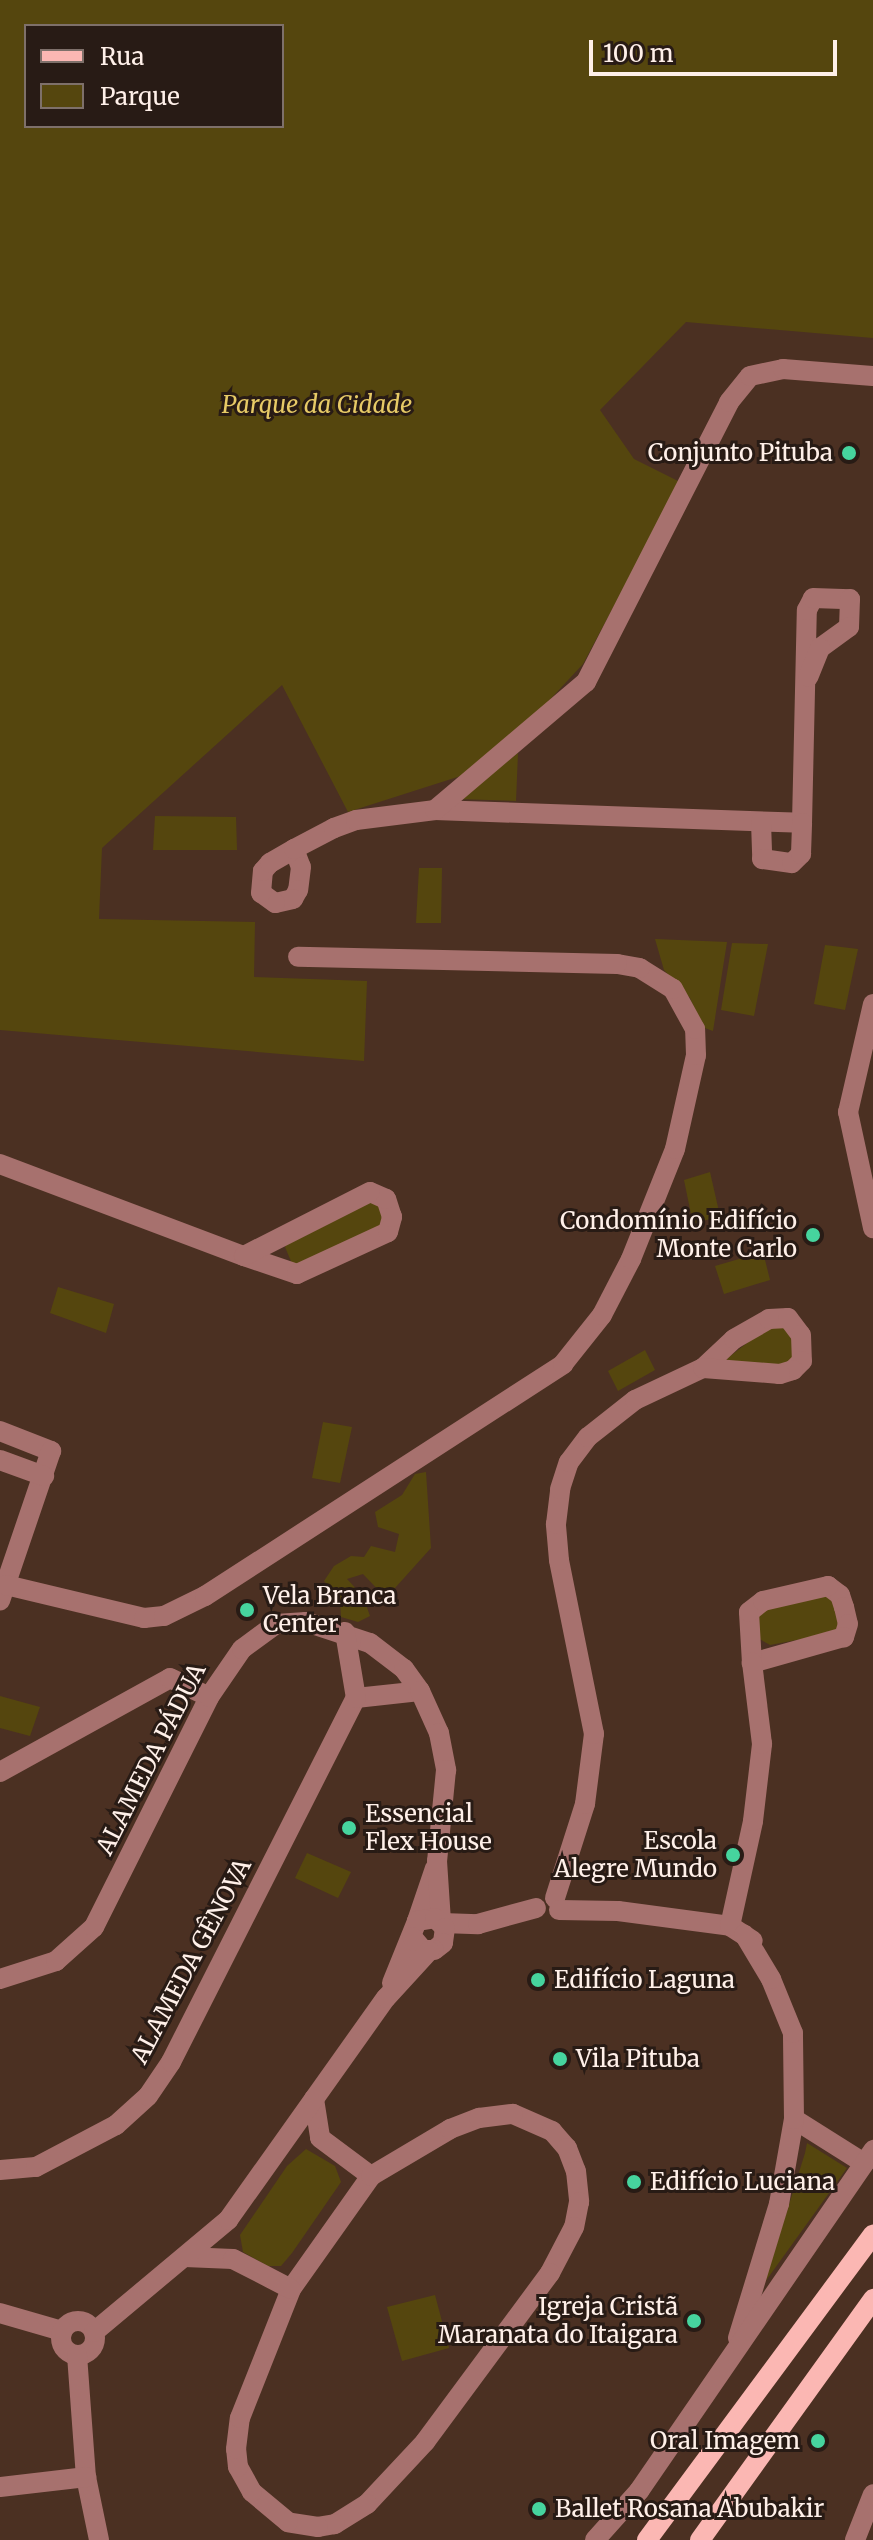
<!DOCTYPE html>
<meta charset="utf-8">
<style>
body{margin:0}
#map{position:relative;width:873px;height:2540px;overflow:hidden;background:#4b3022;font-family:Merriweather,serif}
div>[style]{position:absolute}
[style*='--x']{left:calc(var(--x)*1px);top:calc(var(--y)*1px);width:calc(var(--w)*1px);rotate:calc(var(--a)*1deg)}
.green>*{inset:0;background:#55460e}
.minor>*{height:20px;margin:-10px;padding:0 10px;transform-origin:10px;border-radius:10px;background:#a7716e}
.minor>.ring{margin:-10px;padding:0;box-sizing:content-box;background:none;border:20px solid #a7716e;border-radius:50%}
.major>*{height:20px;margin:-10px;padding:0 10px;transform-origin:10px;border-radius:10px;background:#fbb7b3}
.dots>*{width:22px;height:22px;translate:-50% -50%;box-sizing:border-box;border:4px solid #281b15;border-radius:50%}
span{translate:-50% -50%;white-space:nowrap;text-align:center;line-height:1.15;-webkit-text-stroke:6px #281b15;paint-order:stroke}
.park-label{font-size:24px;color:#e7ca66;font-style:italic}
.poi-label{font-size:24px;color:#fff0e9}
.right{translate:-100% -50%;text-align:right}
.left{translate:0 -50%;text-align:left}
.street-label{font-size:24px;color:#fff0e9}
.legend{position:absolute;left:24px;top:24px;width:260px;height:104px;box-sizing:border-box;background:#281b15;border:2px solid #7e706a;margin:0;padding:10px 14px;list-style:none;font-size:24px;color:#fff0e9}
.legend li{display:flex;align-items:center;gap:16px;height:40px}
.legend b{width:40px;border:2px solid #7e706a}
.scale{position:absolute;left:589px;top:40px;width:248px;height:36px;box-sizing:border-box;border:4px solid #fff0e9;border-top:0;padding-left:10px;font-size:24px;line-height:28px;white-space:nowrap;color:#fff0e9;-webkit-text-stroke:6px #281b15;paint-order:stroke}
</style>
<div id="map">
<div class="green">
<i style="clip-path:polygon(evenodd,0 0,873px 0,873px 338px,686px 322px,600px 410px,634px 459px,680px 482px,583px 664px,530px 721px,470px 773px,348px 812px,282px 685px,102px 848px,99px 919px,255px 922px,254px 977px,367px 981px,364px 1061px,0 1030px,0 0,26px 26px,282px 26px,282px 126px,26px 126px,26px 26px)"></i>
<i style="clip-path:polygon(518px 753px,516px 801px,459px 799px)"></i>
<i style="clip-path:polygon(155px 816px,236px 817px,237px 850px,153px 850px)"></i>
<i style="clip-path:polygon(419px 868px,442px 868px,441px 923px,416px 923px)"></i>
<i style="clip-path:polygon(655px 939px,727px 942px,713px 1031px,702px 1027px,690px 998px,664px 970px)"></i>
<i style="clip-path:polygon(732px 943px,768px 944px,754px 1016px,721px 1010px)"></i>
<i style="clip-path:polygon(825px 945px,858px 949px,845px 1010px,814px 1004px)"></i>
<i style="clip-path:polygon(710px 1172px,720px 1216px,693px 1224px,684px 1180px)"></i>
<i style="clip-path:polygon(378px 1199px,386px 1217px,379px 1230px,293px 1266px,285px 1247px,295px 1232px)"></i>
<i style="clip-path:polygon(763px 1252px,770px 1280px,724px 1294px,715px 1266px)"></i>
<i style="clip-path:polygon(58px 1287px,114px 1304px,106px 1333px,50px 1313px)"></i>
<i style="clip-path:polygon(781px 1324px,797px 1345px,789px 1367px,724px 1361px,770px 1325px)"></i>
<i style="clip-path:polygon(645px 1350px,655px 1370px,618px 1391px,608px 1371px)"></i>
<i style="clip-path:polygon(323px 1422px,352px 1427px,340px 1483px,312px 1478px)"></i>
<i style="clip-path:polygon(426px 1472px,431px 1548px,386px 1598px,363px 1574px,347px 1579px,363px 1596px,370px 1616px,358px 1622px,341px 1617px,340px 1601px,324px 1581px,334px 1566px,351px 1556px,364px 1557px,371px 1546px,395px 1552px,399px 1534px,378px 1527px,375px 1512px,402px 1495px,415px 1474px)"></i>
<i style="clip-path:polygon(831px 1593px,841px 1624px,834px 1633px,770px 1645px,756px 1637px,754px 1616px,769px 1604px)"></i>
<i style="clip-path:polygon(0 1696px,40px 1707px,30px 1736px,0 1728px)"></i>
<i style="clip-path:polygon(307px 1853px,351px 1872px,338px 1898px,295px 1878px)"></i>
<i style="clip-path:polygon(807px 2143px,847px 2168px,765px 2282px,805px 2153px)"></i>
<i style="clip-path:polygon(306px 2149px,335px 2166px,341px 2182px,292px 2253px,281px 2266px,268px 2266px,243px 2252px,240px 2235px,287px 2166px)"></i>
<i style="clip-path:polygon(435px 2295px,449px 2348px,402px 2361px,387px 2307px)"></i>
</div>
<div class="minor">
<i style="--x:435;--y:810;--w:367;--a:2"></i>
<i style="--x:802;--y:823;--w:213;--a:-88.7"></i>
<i style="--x:807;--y:610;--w:13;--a:-63"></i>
<i style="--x:813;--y:598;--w:37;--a:2"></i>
<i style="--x:850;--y:599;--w:28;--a:92"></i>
<i style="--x:849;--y:627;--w:36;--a:144"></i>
<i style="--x:820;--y:648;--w:31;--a:112"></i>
<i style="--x:761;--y:822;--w:37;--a:88"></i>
<i style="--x:762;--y:859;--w:30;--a:8"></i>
<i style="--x:792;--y:863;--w:13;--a:-45"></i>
<i style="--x:801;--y:854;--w:31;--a:-88"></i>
<i style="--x:294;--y:849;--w:19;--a:69"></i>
<i style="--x:301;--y:867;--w:23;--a:97"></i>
<i style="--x:298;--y:890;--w:10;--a:119"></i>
<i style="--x:293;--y:899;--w:18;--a:167"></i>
<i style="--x:275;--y:903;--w:17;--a:-144"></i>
<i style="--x:261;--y:893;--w:22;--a:-85"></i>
<i style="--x:263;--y:871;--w:11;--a:-49"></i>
<i style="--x:270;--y:863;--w:28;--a:-30"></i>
<i style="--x:294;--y:849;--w:45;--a:-27.7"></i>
<i style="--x:334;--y:828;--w:23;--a:-20"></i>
<i style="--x:356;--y:820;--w:80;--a:-7.2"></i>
<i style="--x:435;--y:810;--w:198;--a:-40.3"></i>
<i style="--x:586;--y:682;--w:314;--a:-62.9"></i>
<i style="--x:729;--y:402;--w:33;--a:-51"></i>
<i style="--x:750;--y:376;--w:34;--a:-12"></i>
<i style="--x:783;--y:369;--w:90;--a:4.4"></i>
<i style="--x:873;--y:1004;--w:111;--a:103"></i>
<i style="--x:848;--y:1112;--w:119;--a:77.8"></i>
<i style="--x:0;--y:1164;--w:261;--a:20.7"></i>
<i style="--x:244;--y:1256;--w:56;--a:18.8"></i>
<i style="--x:297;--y:1274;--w:100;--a:-24.8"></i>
<i style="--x:388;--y:1232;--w:16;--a:-75"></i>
<i style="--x:392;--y:1217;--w:19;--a:-108"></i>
<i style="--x:386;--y:1199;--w:17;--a:-156"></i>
<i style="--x:370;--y:1192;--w:141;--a:153.1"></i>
<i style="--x:0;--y:1431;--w:55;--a:21.4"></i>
<i style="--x:51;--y:1451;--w:158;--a:108.8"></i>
<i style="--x:0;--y:1460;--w:47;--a:20"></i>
<i style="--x:6;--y:1585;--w:142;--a:13.4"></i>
<i style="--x:144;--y:1618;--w:20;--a:-6"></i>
<i style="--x:164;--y:1616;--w:46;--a:-26"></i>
<i style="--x:205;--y:1596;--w:427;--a:-32.9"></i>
<i style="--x:563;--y:1364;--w:63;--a:-51.5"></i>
<i style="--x:602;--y:1315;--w:63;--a:-62.6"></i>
<i style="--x:631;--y:1259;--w:118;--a:-68.2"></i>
<i style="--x:675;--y:1149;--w:96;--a:-77.4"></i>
<i style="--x:696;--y:1055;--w:26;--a:-92"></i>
<i style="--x:695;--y:1029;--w:46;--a:-118.8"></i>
<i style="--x:673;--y:989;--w:39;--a:-148"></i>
<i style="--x:640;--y:968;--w:23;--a:-170"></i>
<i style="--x:617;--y:964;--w:319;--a:-178.7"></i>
<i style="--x:828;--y:1586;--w:15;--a:37"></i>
<i style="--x:840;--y:1595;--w:13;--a:72"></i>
<i style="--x:844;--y:1607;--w:17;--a:77"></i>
<i style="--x:848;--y:1624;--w:14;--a:107"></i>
<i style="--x:844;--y:1637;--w:96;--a:164.2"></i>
<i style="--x:752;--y:1663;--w:51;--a:-93.4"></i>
<i style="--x:749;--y:1612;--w:18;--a:-38"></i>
<i style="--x:763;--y:1601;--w:67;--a:-13"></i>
<i style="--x:356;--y:1698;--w:64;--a:-6.2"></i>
<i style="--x:0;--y:1772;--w:194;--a:-28.9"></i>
<i style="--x:170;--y:1678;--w:43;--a:26"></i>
<i style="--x:555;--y:1898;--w:99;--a:-72.3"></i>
<i style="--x:585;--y:1804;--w:71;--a:-82.7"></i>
<i style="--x:594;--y:1734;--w:177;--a:-101.4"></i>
<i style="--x:559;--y:1560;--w:36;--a:-95"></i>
<i style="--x:556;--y:1524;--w:35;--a:-83"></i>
<i style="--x:560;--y:1489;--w:28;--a:-72"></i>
<i style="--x:569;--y:1462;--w:31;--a:-53"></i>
<i style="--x:588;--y:1437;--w:60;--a:-38.2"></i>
<i style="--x:635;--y:1400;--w:75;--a:-25.2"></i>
<i style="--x:703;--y:1368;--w:42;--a:-43.1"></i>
<i style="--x:734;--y:1339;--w:40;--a:-29.7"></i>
<i style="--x:769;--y:1319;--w:19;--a:-3"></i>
<i style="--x:788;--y:1318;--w:21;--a:53"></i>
<i style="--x:801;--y:1335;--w:26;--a:88"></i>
<i style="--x:802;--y:1361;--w:13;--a:135"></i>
<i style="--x:793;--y:1370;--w:14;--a:163"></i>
<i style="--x:780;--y:1374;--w:77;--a:-175.5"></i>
<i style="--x:559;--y:1910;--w:59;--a:1"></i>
<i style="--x:618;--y:1911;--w:113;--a:7.6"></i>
<i style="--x:730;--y:1926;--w:27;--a:33"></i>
<i style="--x:417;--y:1921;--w:56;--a:-71.2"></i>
<i style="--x:442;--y:1923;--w:36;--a:2"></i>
<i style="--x:478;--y:1924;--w:60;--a:-15.4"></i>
<i style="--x:730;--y:1926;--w:107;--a:-77.6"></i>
<i style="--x:753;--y:1821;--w:78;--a:-83.3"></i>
<i style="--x:762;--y:1744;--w:82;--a:-97"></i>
<i style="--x:0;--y:1979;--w:59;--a:-17.8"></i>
<i style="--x:56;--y:1961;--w:51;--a:-41.8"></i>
<i style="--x:94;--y:1927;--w:257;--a:-63.4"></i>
<i style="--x:209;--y:1697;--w:58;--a:-55.5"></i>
<i style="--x:242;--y:1649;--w:42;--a:-36.3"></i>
<i style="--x:276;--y:1624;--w:30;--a:-4"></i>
<i style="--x:306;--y:1622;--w:67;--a:18.2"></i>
<i style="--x:370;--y:1643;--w:43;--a:37.4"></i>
<i style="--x:404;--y:1669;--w:27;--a:54"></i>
<i style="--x:420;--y:1691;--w:46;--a:65.7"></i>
<i style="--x:439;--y:1733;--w:38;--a:79"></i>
<i style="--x:446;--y:1770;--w:91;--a:95.6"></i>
<i style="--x:437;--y:1861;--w:60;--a:86.2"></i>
<i style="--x:392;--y:1983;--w:67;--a:-68"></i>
<i style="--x:417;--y:1921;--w:18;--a:-9"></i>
<i style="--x:435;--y:1918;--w:14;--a:45"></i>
<i style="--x:445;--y:1928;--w:15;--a:98"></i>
<i style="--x:443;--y:1943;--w:11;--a:142"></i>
<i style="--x:434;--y:1950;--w:11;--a:180"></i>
<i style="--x:423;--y:1950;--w:17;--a:-130"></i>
<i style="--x:314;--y:2099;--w:39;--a:81"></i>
<i style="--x:320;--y:2138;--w:64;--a:36.7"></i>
<i style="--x:513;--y:2114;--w:43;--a:23.6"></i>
<i style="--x:552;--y:2131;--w:23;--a:49"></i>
<i style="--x:567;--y:2148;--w:25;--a:69"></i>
<i style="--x:576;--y:2171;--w:31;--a:84"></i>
<i style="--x:579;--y:2202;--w:25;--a:101"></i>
<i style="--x:574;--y:2227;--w:52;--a:117.6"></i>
<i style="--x:550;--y:2273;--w:210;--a:126.5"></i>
<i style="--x:425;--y:2442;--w:85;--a:133.1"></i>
<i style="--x:367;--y:2504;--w:38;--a:148"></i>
<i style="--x:335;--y:2524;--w:17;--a:170"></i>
<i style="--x:318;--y:2527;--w:30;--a:-171"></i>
<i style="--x:288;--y:2522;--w:47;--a:-140.2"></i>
<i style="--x:252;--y:2492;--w:29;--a:-119"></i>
<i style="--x:238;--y:2467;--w:18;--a:-96"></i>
<i style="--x:236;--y:2449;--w:31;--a:-83"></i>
<i style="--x:240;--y:2418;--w:139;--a:-68.4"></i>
<i style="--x:291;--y:2289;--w:138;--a:-54.7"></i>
<i style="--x:371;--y:2176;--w:92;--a:-30.7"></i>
<i style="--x:450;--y:2129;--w:31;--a:-21"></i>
<i style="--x:479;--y:2118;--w:34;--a:-7"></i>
<i style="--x:794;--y:2119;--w:83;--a:32.2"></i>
<i style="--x:0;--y:2170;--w:36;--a:-5"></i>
<i style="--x:36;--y:2167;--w:90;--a:-27.7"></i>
<i style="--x:116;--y:2125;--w:43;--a:-42.2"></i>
<i style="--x:148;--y:2096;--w:41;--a:-55.9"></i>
<i style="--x:171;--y:2062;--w:408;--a:-63.1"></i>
<i style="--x:356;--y:1698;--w:67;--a:-99.5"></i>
<i style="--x:185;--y:2257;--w:48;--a:2.4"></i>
<i style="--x:233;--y:2259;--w:65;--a:27.3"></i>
<i style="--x:0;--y:2313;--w:65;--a:16.2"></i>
<i class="ring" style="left:61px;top:2321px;width:14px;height:14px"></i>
<i style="--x:94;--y:2332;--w:175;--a:-39.9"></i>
<i style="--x:228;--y:2220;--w:272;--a:-54.6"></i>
<i style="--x:386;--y:1998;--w:64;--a:-47.5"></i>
<i style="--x:738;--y:2338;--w:140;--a:-73"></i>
<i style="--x:779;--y:2204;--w:86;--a:-80"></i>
<i style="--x:794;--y:2119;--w:86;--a:-90.7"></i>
<i style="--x:793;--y:2033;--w:58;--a:-112.2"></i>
<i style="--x:771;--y:1979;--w:52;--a:-121"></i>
<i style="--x:77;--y:2355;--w:122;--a:85.8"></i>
<i style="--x:86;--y:2477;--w:64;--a:78.3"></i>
<i style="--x:0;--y:2487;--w:87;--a:-6.6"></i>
<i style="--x:595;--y:2540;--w:66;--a:-48.1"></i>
<i style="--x:639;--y:2491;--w:414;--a:-55.5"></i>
<i style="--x:855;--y:2540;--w:49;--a:-68.6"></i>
</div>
<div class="major">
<i style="--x:647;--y:2540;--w:380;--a:-53.5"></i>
<i style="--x:700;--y:2540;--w:297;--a:-54.3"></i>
</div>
<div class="dots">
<i style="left:849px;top:453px;background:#46d49e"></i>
<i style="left:813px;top:1235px;background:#46d49e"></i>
<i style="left:247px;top:1610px;background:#46d49e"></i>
<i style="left:349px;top:1828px;background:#46d49e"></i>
<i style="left:733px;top:1855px;background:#46d49e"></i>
<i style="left:538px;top:1980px;background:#46d49e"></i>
<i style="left:560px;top:2059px;background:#46d49e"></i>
<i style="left:634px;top:2182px;background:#46d49e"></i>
<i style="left:694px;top:2321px;background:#46d49e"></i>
<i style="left:818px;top:2441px;background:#46d49e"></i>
<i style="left:539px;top:2509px;background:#46d49e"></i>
</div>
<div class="park-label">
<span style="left:317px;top:405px">Parque da Cidade</span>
</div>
<div class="poi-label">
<span class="right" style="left:833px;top:453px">Conjunto Pituba</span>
<span class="right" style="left:797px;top:1235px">Condomínio Edifício<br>Monte Carlo</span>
<span class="left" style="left:263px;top:1610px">Vela Branca<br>Center</span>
<span class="left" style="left:365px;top:1828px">Essencial<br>Flex House</span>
<span class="right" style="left:717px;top:1855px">Escola<br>Alegre Mundo</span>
<span class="left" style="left:554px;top:1980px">Edifício Laguna</span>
<span class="left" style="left:576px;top:2059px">Vila Pituba</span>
<span class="left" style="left:650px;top:2182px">Edifício Luciana</span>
<span class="right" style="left:678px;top:2321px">Igreja Cristã<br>Maranata do Itaigara</span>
<span class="right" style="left:800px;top:2441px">Oral Imagem</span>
<span class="left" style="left:555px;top:2509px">Ballet Rosana Abubakir</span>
</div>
<div class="street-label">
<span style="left:151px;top:1759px;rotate:-63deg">ALAMEDA PÁDUA</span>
<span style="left:191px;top:1961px;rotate:-62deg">ALAMEDA GÊNOVA</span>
</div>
<ul class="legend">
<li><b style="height:10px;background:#fbb7b3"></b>Rua</li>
<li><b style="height:22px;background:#55460e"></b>Parque</li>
</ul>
<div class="scale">100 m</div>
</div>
